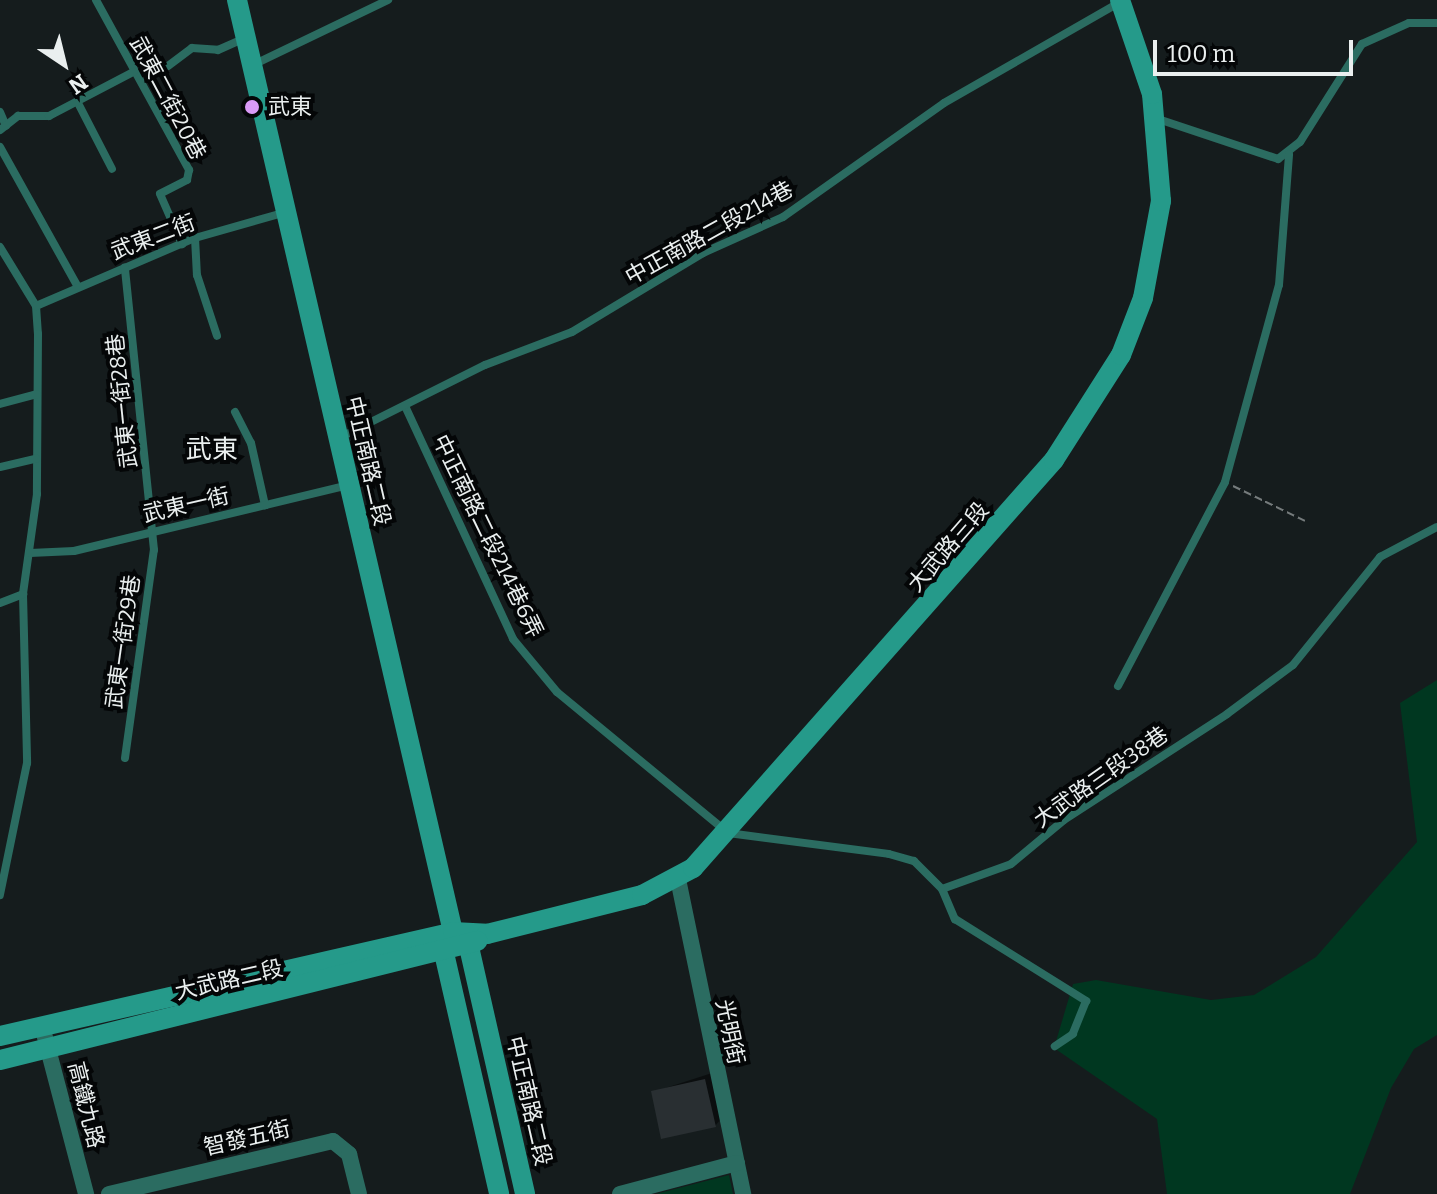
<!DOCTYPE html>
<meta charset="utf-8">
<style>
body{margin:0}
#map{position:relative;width:1437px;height:1194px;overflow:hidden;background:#151c1d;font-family:Bitter,"Noto Sans TC",serif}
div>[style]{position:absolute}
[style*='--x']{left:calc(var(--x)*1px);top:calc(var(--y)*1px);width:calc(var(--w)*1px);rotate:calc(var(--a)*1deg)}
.green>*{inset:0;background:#003720}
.shadow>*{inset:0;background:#0007}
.building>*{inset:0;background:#292f32}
.path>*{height:2px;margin-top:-1px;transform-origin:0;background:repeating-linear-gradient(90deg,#757b7c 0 8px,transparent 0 12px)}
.lane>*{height:8px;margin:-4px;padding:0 4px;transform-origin:4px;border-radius:4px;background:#2b6c61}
.street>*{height:16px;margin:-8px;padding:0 8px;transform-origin:8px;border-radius:8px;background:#2b6c61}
.secondary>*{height:20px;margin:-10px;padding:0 10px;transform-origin:10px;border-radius:10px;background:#259a8a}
.dots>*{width:22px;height:22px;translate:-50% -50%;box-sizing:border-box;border:4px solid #040607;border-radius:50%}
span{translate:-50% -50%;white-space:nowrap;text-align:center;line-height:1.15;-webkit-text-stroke:8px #040607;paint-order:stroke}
.street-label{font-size:22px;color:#eaefef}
.poi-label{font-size:22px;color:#eaefef}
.left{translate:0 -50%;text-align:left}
.quarter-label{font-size:26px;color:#eaefef}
.north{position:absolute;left:24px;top:24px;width:80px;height:80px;-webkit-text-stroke:6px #040607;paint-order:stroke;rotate:145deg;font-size:22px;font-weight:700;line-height:32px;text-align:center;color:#eaefef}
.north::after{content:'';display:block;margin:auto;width:28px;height:36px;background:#eaefef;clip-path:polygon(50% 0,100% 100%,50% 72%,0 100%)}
.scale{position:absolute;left:1153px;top:40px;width:200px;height:36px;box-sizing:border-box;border:4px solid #eaefef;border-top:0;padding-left:10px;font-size:24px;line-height:28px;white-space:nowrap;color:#eaefef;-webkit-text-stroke:6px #040607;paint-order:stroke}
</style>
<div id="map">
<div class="green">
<i style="clip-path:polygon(1437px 680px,1437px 1035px,1414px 1049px,1391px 1088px,1350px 1194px,1167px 1194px,1157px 1119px,1054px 1048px,1073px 984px,1096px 980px,1211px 1000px,1254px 995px,1316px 957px,1417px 842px,1400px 703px)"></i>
<i style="clip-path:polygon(729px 1175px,733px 1194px,656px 1194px)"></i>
</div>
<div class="shadow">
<i style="clip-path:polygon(712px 1073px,722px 1118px,715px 1126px,653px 1092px)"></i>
</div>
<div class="building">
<i style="clip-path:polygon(705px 1079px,716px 1127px,661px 1139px,651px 1091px)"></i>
</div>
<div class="path">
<i style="--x:1233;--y:486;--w:80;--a:25.9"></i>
</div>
<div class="lane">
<i style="--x:96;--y:0;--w:194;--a:61.3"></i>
<i style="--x:189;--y:170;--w:10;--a:101"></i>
<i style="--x:187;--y:180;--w:30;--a:153"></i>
<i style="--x:160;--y:194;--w:55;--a:66.3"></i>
<i style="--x:253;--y:65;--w:150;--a:-25.7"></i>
<i style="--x:168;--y:66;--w:30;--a:-37"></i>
<i style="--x:192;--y:48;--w:26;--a:4"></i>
<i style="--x:218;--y:50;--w:30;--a:-24"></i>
<i style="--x:78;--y:103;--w:74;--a:62.7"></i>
<i style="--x:0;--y:112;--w:15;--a:67"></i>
<i style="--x:1155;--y:118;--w:130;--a:18.4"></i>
<i style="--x:1278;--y:159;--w:28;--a:-38"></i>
<i style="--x:1300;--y:142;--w:116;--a:-57.7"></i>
<i style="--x:1362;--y:44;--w:51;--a:-24.1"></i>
<i style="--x:1409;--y:23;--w:28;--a:0"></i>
<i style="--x:0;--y:130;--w:23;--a:-38"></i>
<i style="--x:18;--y:116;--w:31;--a:0"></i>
<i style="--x:49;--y:116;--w:95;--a:-27.6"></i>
<i style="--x:0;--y:147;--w:160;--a:60.9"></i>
<i style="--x:195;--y:238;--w:37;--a:87"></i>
<i style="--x:197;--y:275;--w:64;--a:71.8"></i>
<i style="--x:0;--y:247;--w:69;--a:58.6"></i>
<i style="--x:36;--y:306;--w:28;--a:86"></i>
<i style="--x:38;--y:334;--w:160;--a:90.4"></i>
<i style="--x:37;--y:494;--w:101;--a:98"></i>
<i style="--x:23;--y:594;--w:169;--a:88.6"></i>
<i style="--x:27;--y:763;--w:135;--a:101.6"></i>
<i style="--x:36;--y:306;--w:173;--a:-23.2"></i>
<i style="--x:195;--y:238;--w:95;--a:-15.9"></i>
<i style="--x:0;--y:404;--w:38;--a:-15"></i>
<i style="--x:405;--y:406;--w:257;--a:65.1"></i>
<i style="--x:513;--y:639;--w:69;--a:50.3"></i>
<i style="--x:557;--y:692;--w:222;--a:39.5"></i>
<i style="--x:728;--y:833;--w:162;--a:7.4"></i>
<i style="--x:889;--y:854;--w:26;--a:16"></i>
<i style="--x:914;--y:861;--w:40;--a:45"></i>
<i style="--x:942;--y:889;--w:73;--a:-19.9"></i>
<i style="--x:1011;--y:864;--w:69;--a:-39.7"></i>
<i style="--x:1064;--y:820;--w:194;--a:-33"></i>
<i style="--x:1227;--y:714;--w:82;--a:-36.6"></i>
<i style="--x:1293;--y:665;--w:139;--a:-51.1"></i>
<i style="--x:1380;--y:557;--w:64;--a:-27.8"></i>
<i style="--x:235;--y:412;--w:35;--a:63"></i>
<i style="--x:251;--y:443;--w:64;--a:77.3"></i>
<i style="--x:339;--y:438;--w:163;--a:-26.6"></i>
<i style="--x:485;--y:365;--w:93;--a:-20.8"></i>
<i style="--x:572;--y:332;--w:153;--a:-31.1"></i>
<i style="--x:703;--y:253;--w:88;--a:-24.2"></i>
<i style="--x:783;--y:217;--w:197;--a:-35.3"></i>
<i style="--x:944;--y:103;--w:203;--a:-29.8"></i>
<i style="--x:0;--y:467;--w:37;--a:-13"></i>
<i style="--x:30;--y:553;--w:44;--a:-2.6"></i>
<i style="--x:74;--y:551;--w:282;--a:-13.5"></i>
<i style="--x:0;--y:603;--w:25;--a:-21"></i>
<i style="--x:1118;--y:686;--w:230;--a:-62.3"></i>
<i style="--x:1225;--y:482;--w:204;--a:-74.7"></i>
<i style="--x:1279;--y:285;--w:131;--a:-85.6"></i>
<i style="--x:125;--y:758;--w:210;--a:-82.1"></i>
<i style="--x:154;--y:550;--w:284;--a:-95.9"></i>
<i style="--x:942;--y:889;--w:33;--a:67"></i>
<i style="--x:955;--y:919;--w:155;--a:32"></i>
<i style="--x:1086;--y:1001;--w:35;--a:112"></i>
<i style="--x:1073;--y:1034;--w:22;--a:146"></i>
</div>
<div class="street">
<i style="--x:678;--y:879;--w:322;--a:78.3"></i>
<i style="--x:42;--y:1026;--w:174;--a:75.3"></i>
<i style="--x:109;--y:1194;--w:230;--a:-13.3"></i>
<i style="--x:333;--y:1141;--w:21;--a:39"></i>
<i style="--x:349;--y:1154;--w:41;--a:76"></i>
<i style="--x:620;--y:1194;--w:121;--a:-14.8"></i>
</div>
<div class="secondary">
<i style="--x:237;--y:0;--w:957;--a:76.95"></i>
<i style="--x:453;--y:932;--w:22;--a:43"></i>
<i style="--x:469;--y:947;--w:253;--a:77.2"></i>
<i style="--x:448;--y:943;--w:11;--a:112"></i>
<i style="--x:444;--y:953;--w:247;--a:77.1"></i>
<i style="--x:0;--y:1036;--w:465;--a:-12.9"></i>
<i style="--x:453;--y:932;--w:34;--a:3"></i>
<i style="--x:487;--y:934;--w:160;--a:-14.1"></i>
<i style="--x:642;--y:895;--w:58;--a:-27.9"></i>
<i style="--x:693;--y:868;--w:545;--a:-48.5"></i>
<i style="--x:1054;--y:460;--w:125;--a:-57.5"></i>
<i style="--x:1121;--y:355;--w:61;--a:-68.9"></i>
<i style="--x:1143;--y:298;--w:99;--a:-79.5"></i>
<i style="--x:1161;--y:201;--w:107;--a:-94.8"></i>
<i style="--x:1152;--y:94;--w:99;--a:-108.8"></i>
<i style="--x:0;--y:1060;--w:492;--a:-14"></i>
</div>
<div class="dots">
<i style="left:252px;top:107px;background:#da9af6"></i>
</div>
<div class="street-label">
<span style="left:168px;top:98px;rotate:62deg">武東二街20巷</span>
<span style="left:709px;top:233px;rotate:-29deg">中正南路二段214巷</span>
<span style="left:153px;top:237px;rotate:-21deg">武東二街</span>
<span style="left:122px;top:401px;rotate:-96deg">武東一街28巷</span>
<span style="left:368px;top:461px;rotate:77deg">中正南路二段</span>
<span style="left:186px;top:505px;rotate:-13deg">武東一街</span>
<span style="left:488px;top:536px;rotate:64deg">中正南路二段214巷6弄</span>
<span style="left:948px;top:547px;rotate:-49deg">大武路三段</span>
<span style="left:123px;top:642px;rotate:-82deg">武東一街29巷</span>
<span style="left:1101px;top:777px;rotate:-35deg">大武路三段38巷</span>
<span style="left:229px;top:980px;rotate:-13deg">大武路二段</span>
<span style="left:730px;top:1032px;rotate:78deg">光明街</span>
<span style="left:529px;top:1101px;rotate:77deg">中正南路二段</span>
<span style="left:86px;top:1105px;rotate:76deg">高鐵九路</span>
<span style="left:247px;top:1138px;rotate:-13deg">智發五街</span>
</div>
<div class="poi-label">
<span class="left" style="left:268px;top:107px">武東</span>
</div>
<div class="quarter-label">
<span style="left:212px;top:450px">武東</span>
</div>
<div class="north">N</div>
<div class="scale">100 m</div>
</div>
